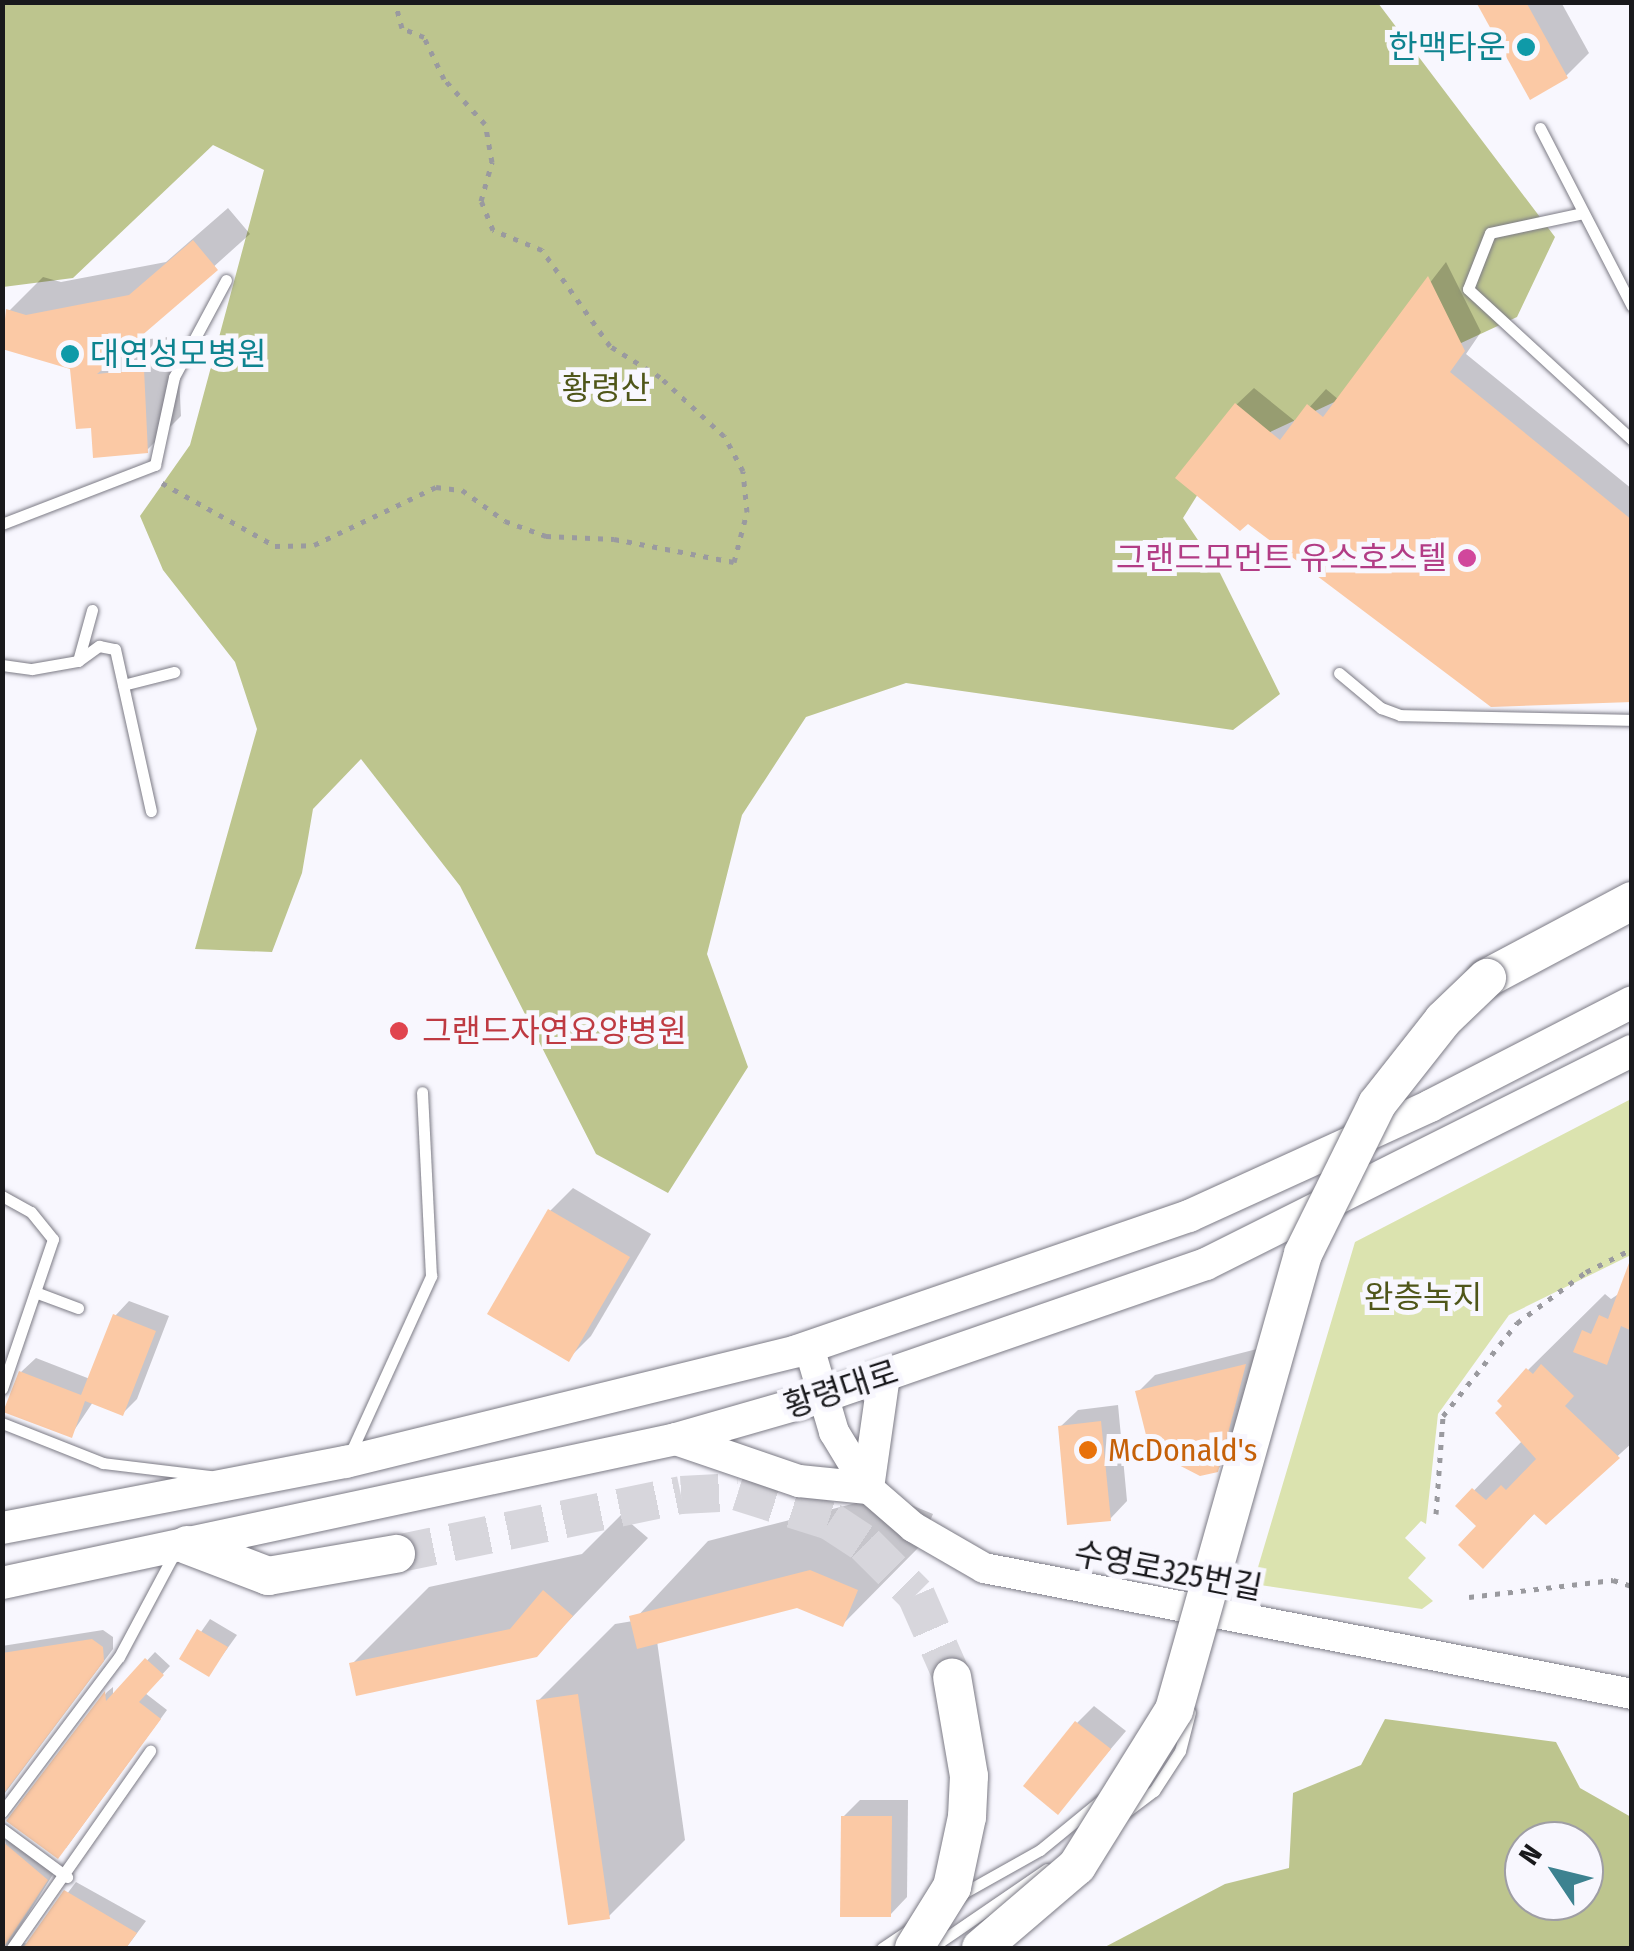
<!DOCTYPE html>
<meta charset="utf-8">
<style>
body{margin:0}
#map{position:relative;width:1634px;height:1951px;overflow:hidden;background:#f8f7fe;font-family:"Fira Sans Condensed","Noto Sans KR",sans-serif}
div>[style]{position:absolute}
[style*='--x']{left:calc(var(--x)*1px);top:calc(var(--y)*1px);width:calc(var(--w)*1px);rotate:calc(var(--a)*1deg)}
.green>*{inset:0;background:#dbe3af}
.forest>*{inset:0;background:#bdc58e}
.shadow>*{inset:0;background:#0003}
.building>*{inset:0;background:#fbc9a5}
.trunk-tunnel>*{height:38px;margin-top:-19px;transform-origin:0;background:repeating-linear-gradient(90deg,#d7d6dc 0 38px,transparent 0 57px)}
.path>*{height:5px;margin-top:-2.5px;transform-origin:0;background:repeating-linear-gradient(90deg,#9a9a9f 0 5px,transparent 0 13px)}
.roads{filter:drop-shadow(0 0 2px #7c7b85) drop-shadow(0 0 2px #7c7b85)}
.service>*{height:11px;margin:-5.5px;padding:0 5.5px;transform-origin:5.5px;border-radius:5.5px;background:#fff}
.tertiary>*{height:30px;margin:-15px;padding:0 15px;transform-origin:15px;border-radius:15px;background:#fff}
.secondary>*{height:32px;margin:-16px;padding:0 16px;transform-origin:16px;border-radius:16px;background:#fff}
.trunk>*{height:38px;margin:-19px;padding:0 19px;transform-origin:19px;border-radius:19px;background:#fff}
.bridges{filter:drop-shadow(0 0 2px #7c7b85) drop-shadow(0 0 2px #7c7b85)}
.trunk-bridge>*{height:38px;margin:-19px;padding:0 19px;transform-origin:19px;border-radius:19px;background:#fff}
.dots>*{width:28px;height:28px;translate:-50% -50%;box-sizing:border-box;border:5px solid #f8f7fe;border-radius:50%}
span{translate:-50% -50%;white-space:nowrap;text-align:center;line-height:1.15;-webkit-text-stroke:10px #f8f7fe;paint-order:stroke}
.culture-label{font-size:32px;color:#0d838f}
.right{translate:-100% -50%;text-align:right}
.left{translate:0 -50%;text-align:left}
.park-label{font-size:32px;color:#4f5619}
.hotel-label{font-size:32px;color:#b23c85}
.health-label{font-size:32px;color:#be3a42}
.street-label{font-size:32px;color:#19191c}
.food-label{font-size:32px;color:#c56008}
.frame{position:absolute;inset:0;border:5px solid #19191c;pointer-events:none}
.north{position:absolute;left:1504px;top:1821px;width:100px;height:100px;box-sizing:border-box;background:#f8f7fe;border:2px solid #9f9ea4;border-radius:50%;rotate:305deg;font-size:28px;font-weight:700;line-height:40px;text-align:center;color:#19191c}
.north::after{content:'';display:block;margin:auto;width:35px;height:45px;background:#3d8290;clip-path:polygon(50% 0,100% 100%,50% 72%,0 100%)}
</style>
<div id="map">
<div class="green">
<i style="clip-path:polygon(1631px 1099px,1631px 1255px,1509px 1315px,1438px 1414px,1426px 1524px,1421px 1521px,1405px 1538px,1426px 1558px,1408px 1578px,1433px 1601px,1422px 1609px,1253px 1584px,1355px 1242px)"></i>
</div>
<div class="forest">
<i style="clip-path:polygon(2px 3px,1378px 3px,1555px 237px,1517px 317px,1223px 454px,1183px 518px,1219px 571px,1280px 694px,1233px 730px,906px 683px,806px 717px,742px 815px,707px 954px,748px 1067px,668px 1193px,596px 1154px,460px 886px,361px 759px,313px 809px,302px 873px,272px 952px,195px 949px,257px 729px,235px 662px,163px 570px,140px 516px,190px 445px,264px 170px,213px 145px,73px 278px,3px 287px)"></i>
<i style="clip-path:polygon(evenodd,1385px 1719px,1556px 1742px,1580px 1788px,1631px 1817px,1631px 1948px,1103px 1948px,1225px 1884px,1289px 1868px,1293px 1793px,1361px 1765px,1385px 1719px,1524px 1841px,1584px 1841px,1584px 1901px,1524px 1901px,1524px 1841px)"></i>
</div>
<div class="shadow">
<i style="clip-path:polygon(1478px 2px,1561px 2px,1589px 53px,1566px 76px)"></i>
<i style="clip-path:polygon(228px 208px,250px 234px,131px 341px,177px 336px,181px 416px,147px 450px,93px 425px,73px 367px,2px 347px,9px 311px,43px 277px,61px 282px,166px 262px)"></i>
<i style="clip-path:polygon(1446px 262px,1481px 332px,1466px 354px,1632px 489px,1632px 699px,1492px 705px,1236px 405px,1254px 388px,1296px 422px,1326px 389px,1339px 400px)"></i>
<i style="clip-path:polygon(573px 1188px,651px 1234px,591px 1336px,568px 1359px,550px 1211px)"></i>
<i style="clip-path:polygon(1632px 1285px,1632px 1443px,1546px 1521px,1536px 1512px,1483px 1565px,1480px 1526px,1459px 1506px,1523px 1440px,1528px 1370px,1605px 1294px,1611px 1299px)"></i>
<i style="clip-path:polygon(129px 1301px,169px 1316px,137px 1399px,123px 1413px,93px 1402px,71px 1435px,21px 1372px,36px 1358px,90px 1379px,115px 1316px)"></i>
<i style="clip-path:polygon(1261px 1348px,1234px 1452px,1217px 1470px,1166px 1437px,1138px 1392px,1155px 1375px)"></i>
<i style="clip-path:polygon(1118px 1405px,1127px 1501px,1110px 1519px,1060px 1427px,1078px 1410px)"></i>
<i style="clip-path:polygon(887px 1495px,933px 1514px,919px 1547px,843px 1624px,797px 1605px,657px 1641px,685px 1840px,609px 1916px,538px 1701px,615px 1624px,633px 1621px,708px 1541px)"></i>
<i style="clip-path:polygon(621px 1515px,648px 1538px,536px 1655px,352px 1664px,429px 1587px,582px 1554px)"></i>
<i style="clip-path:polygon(210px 1619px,237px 1635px,209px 1674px,183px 1658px)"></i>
<i style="clip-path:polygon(103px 1630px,113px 1637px,113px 1649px,2px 1797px,2px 1646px)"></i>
<i style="clip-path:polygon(155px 1652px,170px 1666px,145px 1693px,167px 1710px,66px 1848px,9px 1820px,107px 1692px,113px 1687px,113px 1697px)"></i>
<i style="clip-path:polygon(1094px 1706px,1126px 1731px,1058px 1811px,1077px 1723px)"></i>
<i style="clip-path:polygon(860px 1800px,908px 1800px,907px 1897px,890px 1915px,843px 1817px)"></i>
<i style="clip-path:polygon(6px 1825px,57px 1868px,11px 1941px,29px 1944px,76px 1882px,146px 1921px,126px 1948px,2px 1948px)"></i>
</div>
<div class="building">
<i style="clip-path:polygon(1476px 2px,1526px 2px,1568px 78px,1530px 100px)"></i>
<i style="clip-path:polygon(193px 240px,218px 270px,97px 374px,144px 369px,148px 453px,93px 458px,91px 428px,76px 429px,70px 369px,2px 349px,6px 309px,26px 315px,129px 295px)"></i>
<i style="clip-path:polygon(1428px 276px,1465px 351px,1450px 372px,1632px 520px,1632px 702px,1491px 707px,1248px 524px,1240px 531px,1175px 478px,1235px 403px,1280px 440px,1307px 404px,1323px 417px)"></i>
<i style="clip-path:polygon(548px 1209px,630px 1257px,569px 1362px,487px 1314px)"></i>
<i style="clip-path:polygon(1629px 1263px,1632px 1331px,1621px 1326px,1607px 1365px,1573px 1352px,1582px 1330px,1591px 1334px,1599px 1315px,1608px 1319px)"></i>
<i style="clip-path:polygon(113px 1314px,156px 1331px,123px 1416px,85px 1401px,72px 1438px,3px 1412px,19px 1371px,81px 1395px)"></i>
<i style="clip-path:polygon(1246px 1364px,1218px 1472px,1200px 1476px,1169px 1460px,1164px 1439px,1146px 1435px,1135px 1391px)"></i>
<i style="clip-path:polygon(1541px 1364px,1574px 1396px,1565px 1406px,1620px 1458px,1546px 1525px,1534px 1514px,1483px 1569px,1458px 1545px,1476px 1526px,1455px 1506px,1472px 1488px,1486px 1500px,1501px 1485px,1506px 1490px,1536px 1459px,1495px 1413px,1502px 1406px,1497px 1401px,1526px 1368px,1533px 1374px)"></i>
<i style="clip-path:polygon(1101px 1421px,1111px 1521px,1067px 1525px,1058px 1426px)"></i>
<i style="clip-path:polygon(810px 1570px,858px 1590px,843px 1627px,797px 1608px,637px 1649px,629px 1616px)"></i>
<i style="clip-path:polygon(543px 1590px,573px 1616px,537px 1657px,356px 1696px,349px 1663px,510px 1629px)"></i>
<i style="clip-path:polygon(197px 1629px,228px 1647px,209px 1677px,179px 1659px)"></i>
<i style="clip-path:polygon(92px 1639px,103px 1647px,104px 1661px,2px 1796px,2px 1653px)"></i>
<i style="clip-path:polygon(145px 1658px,164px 1675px,139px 1702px,161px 1719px,58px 1859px,6px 1821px,105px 1691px,106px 1701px)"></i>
<i style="clip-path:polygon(578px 1694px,610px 1919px,568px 1925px,536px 1700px)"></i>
<i style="clip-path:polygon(1075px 1721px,1111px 1749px,1058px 1815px,1023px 1786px)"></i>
<i style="clip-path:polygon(841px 1816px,892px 1816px,891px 1917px,840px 1917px)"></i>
<i style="clip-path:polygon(2px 1841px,48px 1880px,3px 1948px,2px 1948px)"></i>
<i style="clip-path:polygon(64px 1890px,137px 1933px,126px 1948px,23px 1948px)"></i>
</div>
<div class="trunk-tunnel">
<i style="--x:396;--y:1554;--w:291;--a:-11.7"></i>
<i style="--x:681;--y:1495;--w:57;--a:-3"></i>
<i style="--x:738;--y:1492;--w:96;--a:17.5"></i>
<i style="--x:830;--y:1521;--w:42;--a:33.3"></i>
<i style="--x:865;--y:1544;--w:72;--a:45"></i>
<i style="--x:916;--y:1595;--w:90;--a:66.3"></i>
</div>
<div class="path">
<i style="--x:162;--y:483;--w:129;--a:29.1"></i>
<i style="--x:275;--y:546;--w:39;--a:-1"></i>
<i style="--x:314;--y:545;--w:135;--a:-25.4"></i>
<i style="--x:436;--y:487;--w:26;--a:7"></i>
<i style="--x:462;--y:490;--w:53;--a:35.8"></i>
<i style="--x:505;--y:521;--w:44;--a:20.1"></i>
<i style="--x:546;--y:536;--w:68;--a:2.5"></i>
<i style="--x:614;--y:539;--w:122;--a:10.9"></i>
<i style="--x:734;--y:562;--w:52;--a:-75.4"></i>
<i style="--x:747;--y:512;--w:41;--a:-95.6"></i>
<i style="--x:743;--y:471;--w:40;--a:-118"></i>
<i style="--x:724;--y:436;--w:87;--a:-137.3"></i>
<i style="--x:660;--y:377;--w:59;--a:-148.2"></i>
<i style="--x:610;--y:346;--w:118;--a:-125.3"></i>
<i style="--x:542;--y:250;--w:53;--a:-157.8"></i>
<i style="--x:493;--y:230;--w:31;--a:-112"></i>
<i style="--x:481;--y:201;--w:41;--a:-74.2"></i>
<i style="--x:492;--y:162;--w:39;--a:-100"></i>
<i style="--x:485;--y:124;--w:61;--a:-132.3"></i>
<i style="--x:444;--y:79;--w:47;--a:-115.5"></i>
<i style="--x:424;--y:37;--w:24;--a:-158"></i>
<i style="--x:402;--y:28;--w:27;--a:-105"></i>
<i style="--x:1436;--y:1514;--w:98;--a:-85.9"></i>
<i style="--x:1443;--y:1416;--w:119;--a:-51.5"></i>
<i style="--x:1517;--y:1323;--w:86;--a:-36.5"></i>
<i style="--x:1586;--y:1272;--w:51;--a:-26.6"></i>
<i style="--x:1469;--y:1597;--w:145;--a:-6.7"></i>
<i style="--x:1613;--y:1580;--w:20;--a:18"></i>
</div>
<div class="roads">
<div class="service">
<i style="--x:1540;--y:128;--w:200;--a:62.7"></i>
<i style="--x:1583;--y:213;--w:95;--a:167.9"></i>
<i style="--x:1490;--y:233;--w:60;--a:111.4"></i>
<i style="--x:1468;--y:289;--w:223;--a:42.6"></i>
<i style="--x:2;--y:524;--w:164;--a:-21.1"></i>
<i style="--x:155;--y:465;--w:90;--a:-77.8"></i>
<i style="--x:174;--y:377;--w:110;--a:-61.8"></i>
<i style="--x:78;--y:661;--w:53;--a:-74.6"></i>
<i style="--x:2;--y:665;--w:30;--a:8"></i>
<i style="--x:32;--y:669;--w:47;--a:-9.9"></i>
<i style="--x:78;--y:661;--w:26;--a:-36"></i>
<i style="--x:99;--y:646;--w:16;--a:11"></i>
<i style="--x:115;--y:649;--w:166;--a:77.5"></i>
<i style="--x:1339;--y:673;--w:55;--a:39.8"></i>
<i style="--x:1381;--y:708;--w:20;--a:20"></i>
<i style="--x:1400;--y:715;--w:232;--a:1.2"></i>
<i style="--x:123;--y:685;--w:53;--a:-14.3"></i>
<i style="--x:2;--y:1196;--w:33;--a:29"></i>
<i style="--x:31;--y:1212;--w:35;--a:51"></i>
<i style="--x:53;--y:1239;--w:158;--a:108.8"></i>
<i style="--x:35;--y:1292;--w:46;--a:20.4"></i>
<i style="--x:2;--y:1423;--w:109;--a:21.6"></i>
<i style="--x:103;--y:1463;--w:108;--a:6.9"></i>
<i style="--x:350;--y:1454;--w:196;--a:-65.5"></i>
<i style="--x:431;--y:1276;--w:184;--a:-92.8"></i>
<i style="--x:1127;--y:1811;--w:34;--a:-37"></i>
<i style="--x:1154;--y:1791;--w:48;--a:-57"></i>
<i style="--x:1180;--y:1751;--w:40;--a:-75.6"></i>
<i style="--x:2;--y:1812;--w:194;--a:-53"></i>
<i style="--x:119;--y:1657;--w:119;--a:-61.9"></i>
<i style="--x:2;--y:1829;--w:81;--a:36.4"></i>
<i style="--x:958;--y:1896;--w:94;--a:-29.3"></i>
<i style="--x:1040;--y:1850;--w:77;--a:-39.2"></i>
<i style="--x:12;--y:1948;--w:241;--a:-55"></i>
<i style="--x:882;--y:1948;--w:34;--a:-34"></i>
<i style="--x:931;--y:1948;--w:140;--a:-34.3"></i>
</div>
<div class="tertiary">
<i style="--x:809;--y:1347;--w:89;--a:73.6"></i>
<i style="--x:834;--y:1432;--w:66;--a:58.7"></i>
<i style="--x:868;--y:1488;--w:60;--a:40.9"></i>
<i style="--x:913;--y:1527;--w:82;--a:30"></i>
<i style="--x:984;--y:1568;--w:660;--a:11"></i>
</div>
<div class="secondary">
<i style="--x:676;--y:1439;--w:130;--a:18.9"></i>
<i style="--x:799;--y:1481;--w:69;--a:5.8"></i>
<i style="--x:868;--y:1488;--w:113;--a:-81.9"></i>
<i style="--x:2;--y:1528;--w:350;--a:-10.9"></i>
<i style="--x:346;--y:1462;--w:464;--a:-13.8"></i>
<i style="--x:797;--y:1351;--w:415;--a:-19"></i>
<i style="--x:1189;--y:1216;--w:265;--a:-24.5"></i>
<i style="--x:1430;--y:1106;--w:227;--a:-27.2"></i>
<i style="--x:2;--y:1583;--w:689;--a:-12.06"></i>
<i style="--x:676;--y:1439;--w:152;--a:-16"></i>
<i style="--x:822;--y:1397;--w:406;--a:-19.1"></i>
<i style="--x:1206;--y:1264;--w:476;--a:-26.6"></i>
</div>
<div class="trunk">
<i style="--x:1487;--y:978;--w:164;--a:-28"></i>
<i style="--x:187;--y:1545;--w:87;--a:20.9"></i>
<i style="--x:268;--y:1576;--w:130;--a:-9.8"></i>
</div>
</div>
<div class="bridges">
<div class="trunk-bridge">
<i style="--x:914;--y:1948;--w:72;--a:-58.1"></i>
<i style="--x:952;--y:1887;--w:72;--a:-77.9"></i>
<i style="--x:967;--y:1817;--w:41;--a:-87.2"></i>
<i style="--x:969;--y:1776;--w:100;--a:-99.7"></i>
<i style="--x:981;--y:1948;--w:126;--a:-40.5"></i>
<i style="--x:1077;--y:1866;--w:184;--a:-58.1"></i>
<i style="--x:1174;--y:1710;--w:474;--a:-74.2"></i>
<i style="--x:1303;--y:1254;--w:167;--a:-63.7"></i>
<i style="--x:1377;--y:1104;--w:107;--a:-51.8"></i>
<i style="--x:1443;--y:1020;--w:61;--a:-43.7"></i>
</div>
</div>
<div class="dots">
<i style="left:1526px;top:47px;background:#0f9aa8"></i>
<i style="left:70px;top:354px;background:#0f9aa8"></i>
<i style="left:1467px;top:558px;background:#d1479c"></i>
<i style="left:399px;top:1031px;background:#e0444e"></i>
<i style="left:1088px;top:1450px;background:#e8710a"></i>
</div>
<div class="culture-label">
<span class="right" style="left:1506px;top:47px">한맥타운</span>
<span class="left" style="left:90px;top:354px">대연성모병원</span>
</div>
<div class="park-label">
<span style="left:606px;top:388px">황령산</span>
<span style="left:1423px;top:1297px">완층녹지</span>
</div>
<div class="hotel-label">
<span class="right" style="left:1447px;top:558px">그랜드모먼트 유스호스텔</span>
</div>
<div class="health-label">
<span class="left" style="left:422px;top:1031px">그랜드자연요양병원</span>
</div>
<div class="street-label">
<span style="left:841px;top:1389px;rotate:-18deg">황령대로</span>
<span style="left:1168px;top:1571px;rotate:11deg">수영로325번길</span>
</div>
<div class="food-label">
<span class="left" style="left:1108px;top:1450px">McDonald's</span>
</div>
<div class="frame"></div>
<div class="north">N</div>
</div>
